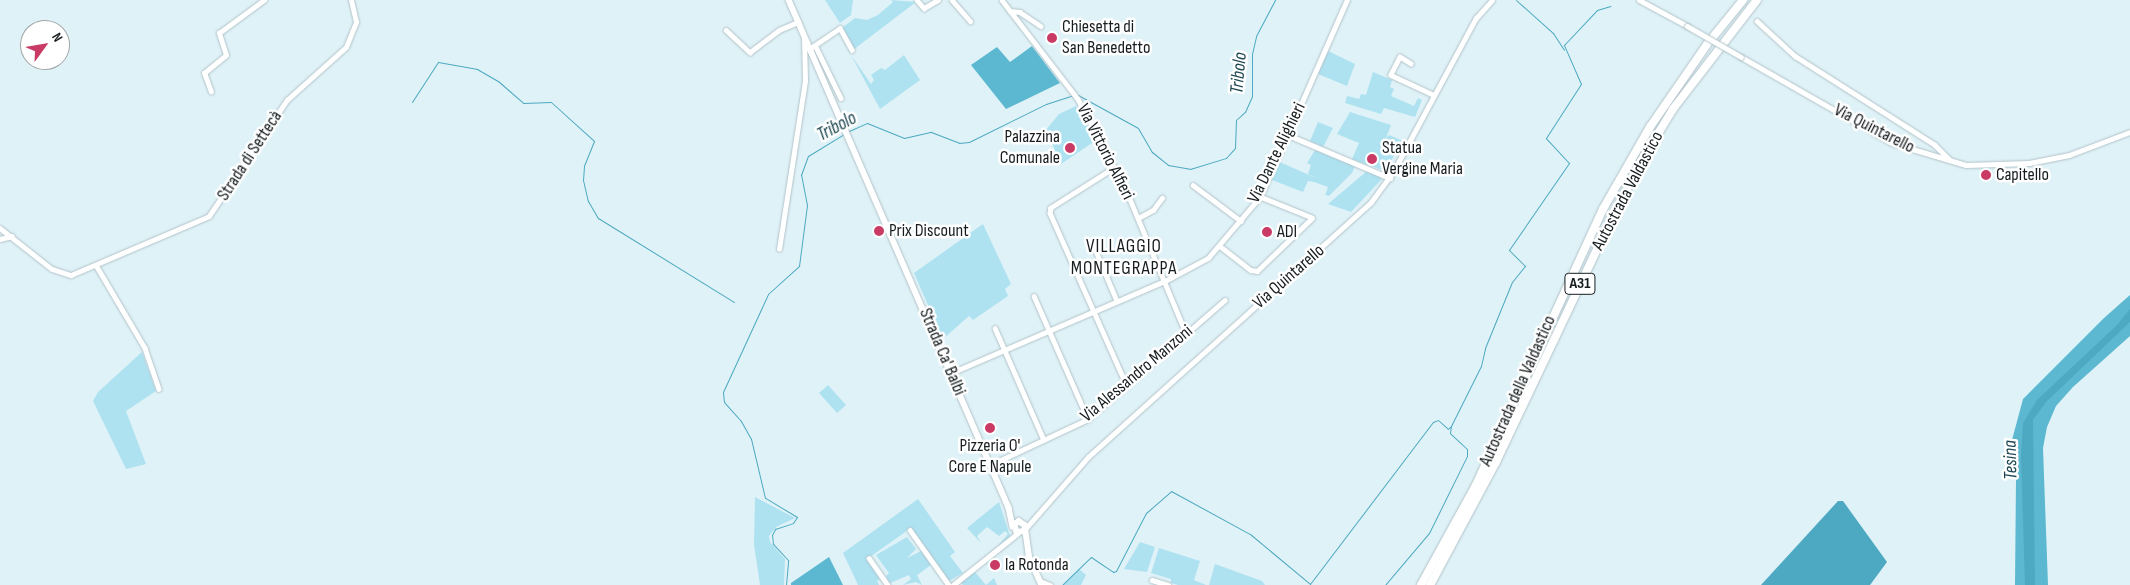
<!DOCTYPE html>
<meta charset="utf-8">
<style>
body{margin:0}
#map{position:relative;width:2130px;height:585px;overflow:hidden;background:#dff2f7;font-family:"Sofia Sans Condensed",sans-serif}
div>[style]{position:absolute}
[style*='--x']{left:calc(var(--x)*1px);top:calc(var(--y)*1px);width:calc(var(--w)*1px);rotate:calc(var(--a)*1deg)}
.green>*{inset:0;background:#aee2f1}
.forest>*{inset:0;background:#5cb8d0}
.water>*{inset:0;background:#4ca9c1}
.stream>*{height:1px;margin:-0.5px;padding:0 0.5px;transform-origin:0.5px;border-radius:0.5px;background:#4ca9c1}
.roads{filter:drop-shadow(0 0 1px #b2c3c9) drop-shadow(0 0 1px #b2c3c9)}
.minor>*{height:4.5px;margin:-2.25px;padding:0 2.25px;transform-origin:2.25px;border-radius:2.25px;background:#fff}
.tertiary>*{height:5px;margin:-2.5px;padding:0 2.5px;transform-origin:2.5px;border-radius:2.5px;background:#fff}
.secondary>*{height:5.5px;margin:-2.75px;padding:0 2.75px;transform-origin:2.75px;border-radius:2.75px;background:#fff}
.motorway>*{height:8px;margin:-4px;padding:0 4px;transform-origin:4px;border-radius:4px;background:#fff}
.bridges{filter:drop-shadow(0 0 1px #b2c3c9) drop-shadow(0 0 1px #b2c3c9)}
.tertiary-bridge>*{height:5px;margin:-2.5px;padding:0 2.5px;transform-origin:2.5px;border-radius:2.5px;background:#fff}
.dots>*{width:14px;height:14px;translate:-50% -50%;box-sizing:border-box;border:2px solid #fff;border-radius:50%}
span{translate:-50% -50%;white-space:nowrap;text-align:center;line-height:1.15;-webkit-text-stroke:5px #fff;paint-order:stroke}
.shield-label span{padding:1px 4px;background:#fff;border:1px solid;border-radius:4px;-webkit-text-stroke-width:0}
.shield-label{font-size:16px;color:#171d1f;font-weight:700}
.poi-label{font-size:18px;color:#171d1f}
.left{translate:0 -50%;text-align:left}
.right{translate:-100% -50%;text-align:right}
.street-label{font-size:18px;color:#171d1f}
.water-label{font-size:19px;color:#1c4651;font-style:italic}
.neighbourhood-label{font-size:19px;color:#171d1f;letter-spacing:1px}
.north{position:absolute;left:20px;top:20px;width:50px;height:50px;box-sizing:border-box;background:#fff;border:1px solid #a2a5a5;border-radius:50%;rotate:58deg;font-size:14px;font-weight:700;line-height:20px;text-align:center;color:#171d1f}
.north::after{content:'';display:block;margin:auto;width:18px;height:22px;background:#c93b65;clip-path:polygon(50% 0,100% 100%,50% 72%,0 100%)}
</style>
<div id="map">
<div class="green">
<i style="clip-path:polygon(825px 0,853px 0,851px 15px,840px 23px)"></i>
<i style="clip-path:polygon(891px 0,916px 2px,853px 50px,842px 28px,855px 18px,867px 20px,878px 15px,893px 2px)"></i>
<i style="clip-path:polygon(1328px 51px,1355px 64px,1347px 86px,1318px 74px)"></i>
<i style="clip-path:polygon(851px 55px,871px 84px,874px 80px,871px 75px,881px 68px,885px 70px,904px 55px,920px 80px,880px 109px)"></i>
<i style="clip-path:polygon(1373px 72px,1392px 80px,1390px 87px,1394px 89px,1391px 96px,1414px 106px,1418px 98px,1422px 100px,1415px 117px,1384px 108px,1381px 114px,1345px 103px,1347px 96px,1359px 99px,1361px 94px,1366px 95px)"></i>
<i style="clip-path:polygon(1076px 106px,1095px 141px,1061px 164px,1046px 130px,1059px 114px)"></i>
<i style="clip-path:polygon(1350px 112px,1391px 125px,1386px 138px,1389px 135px,1403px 141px,1385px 171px,1352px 159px,1359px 143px,1337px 134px)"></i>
<i style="clip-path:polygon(1318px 122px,1333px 128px,1323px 147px,1310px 141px)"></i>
<i style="clip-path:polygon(1315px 150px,1355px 166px,1352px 173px,1329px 196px,1325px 195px,1328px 187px,1314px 182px,1308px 181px,1303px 192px,1272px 180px,1280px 162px,1318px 179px,1308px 174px,1311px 165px,1307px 163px)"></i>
<i style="clip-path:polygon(1367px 171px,1380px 176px,1381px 180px,1351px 212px,1328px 204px)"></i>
<i style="clip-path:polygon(983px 224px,1011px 284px,1005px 289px,1008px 296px,973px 320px,969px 316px,943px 339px,914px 273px)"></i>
<i style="clip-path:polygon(142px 352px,156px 391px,126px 411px,146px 464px,126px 469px,93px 401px,98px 392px)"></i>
<i style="clip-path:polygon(828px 385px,846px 405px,837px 413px,819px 393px)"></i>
<i style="clip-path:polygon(755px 497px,795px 518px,776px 527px,769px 536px,770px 542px,785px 559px,784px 585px,760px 585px,754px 545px)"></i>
<i style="clip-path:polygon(918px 499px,955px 552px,950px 556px,963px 573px,949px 581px,911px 528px,867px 559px,880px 579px,877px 581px,879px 585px,858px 585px,843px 553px)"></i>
<i style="clip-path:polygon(999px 502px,1010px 536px,997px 547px,1008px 534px,1005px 531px,999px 536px,987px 527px,977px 536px,981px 543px,967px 528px)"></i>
<i style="clip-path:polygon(907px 537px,916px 549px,907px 558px,921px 551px,931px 565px,917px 575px,922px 585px,916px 582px,903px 585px,911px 579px,909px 575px,890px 583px,886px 576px,889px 573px,876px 555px)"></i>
<i style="clip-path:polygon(1140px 542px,1155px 547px,1147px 572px,1124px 569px)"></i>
<i style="clip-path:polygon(1159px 548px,1200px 561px,1194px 580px,1206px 585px,1178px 585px,1171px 583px,1171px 579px,1151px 573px)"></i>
<i style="clip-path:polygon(1215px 564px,1262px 581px,1265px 585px,1209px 585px)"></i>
<i style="clip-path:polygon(1079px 569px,1086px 575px,1081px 585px,1063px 585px)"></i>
<i style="clip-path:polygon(975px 572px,986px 585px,994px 578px,997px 585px,963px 585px,961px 582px)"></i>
</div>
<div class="forest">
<i style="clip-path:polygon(1032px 46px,1060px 83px,1006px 109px,971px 65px,997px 47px,1010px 62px)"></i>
<i style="clip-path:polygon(2130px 295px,2130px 336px,2073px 387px,2056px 406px,2047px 427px,2043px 448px,2048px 585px,2015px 585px,2016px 480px,2012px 440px,2023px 399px,2104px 318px)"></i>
<i style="clip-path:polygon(829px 557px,843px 585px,791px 585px,791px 583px)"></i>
</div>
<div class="water">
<i style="clip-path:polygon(2130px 309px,2130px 322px,2046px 402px,2033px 420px,2035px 585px,2025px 585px,2021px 456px,2023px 423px,2037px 400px,2117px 325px)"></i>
<i style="clip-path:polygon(1838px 501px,1843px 501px,1887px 562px,1870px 585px,1761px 585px)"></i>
</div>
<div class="stream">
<i style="--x:1516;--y:0;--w:50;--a:41.7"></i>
<i style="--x:1553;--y:33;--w:20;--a:57"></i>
<i style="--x:1078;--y:95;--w:68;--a:28.8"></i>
<i style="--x:1138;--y:128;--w:28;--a:60"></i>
<i style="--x:1152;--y:152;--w:21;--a:39"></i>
<i style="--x:1168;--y:165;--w:22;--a:10"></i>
<i style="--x:1190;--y:169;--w:38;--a:-17"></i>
<i style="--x:1226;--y:158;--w:13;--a:-48"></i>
<i style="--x:1235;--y:148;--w:28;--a:-88"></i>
<i style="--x:1236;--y:120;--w:12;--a:-42"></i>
<i style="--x:1245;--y:112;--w:17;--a:-66"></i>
<i style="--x:1252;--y:96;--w:42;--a:-90"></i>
<i style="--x:1252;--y:54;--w:18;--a:-77"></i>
<i style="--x:1256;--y:36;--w:41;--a:-62.2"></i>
<i style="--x:412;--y:102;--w:48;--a:-57"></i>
<i style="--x:438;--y:62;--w:40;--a:10"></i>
<i style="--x:477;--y:69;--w:24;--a:30"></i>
<i style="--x:498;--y:81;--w:33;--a:41"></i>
<i style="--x:523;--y:103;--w:28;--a:-2"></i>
<i style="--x:551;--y:102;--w:58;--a:42.2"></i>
<i style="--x:594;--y:141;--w:27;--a:112"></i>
<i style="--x:584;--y:166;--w:14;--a:94"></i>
<i style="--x:583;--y:180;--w:22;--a:77"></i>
<i style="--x:588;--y:201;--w:20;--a:60"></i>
<i style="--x:598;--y:218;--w:160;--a:31.7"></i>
<i style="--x:849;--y:131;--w:20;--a:-24"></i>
<i style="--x:867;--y:123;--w:40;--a:22"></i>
<i style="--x:904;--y:138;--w:28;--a:-13"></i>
<i style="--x:931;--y:132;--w:30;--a:21"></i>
<i style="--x:959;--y:143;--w:10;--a:-6"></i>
<i style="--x:969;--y:142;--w:86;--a:-26.3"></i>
<i style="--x:1046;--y:104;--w:29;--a:-18"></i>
<i style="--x:786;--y:585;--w:25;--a:-85"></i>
<i style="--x:788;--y:560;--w:22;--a:-133"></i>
<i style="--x:773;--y:544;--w:9;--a:-96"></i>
<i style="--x:772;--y:535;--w:7;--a:-63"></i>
<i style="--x:775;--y:529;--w:19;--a:-18"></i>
<i style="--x:793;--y:523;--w:7;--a:-56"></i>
<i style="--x:797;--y:517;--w:37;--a:-149"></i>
<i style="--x:765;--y:498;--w:61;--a:-103.3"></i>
<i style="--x:751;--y:439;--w:21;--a:-119"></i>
<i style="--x:741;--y:421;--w:25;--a:-132"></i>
<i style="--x:724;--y:402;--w:10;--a:-96"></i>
<i style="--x:723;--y:392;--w:108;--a:-65.3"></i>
<i style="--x:768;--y:294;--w:42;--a:-42.1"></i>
<i style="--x:799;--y:266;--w:62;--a:-82.5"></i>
<i style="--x:807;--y:205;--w:31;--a:-101"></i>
<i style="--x:801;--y:175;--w:20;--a:-70"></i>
<i style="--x:808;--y:156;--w:42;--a:-31.4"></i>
<i style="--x:1062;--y:585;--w:40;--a:-44"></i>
<i style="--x:1091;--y:557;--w:27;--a:34"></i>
<i style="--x:1113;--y:572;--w:3;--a:-18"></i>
<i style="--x:1116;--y:571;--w:65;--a:-62.7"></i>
<i style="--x:1146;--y:513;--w:33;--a:-41"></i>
<i style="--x:1171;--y:491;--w:90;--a:28.6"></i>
<i style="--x:1250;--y:534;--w:78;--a:39.8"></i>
<i style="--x:1310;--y:584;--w:203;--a:-52.8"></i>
<i style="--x:1433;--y:422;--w:5;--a:-22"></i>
<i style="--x:1438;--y:420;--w:13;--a:42"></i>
<i style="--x:1448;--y:429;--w:3;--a:-45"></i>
<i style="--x:1385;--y:585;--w:68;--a:-49.8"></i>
<i style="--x:1429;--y:533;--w:86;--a:-63.7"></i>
<i style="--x:1467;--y:456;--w:7;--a:-90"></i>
<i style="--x:1467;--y:449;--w:23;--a:-137"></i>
<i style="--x:1450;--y:433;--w:7;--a:-82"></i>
<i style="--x:1451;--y:426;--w:67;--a:-63.4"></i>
<i style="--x:1481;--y:366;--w:18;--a:-77"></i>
<i style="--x:1485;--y:348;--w:71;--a:-67.8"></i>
<i style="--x:1512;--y:282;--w:21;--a:-51"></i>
<i style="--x:1525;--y:266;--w:23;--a:-135"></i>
<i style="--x:1509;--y:250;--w:106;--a:-55.4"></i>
<i style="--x:1569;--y:163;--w:34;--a:-133"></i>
<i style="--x:1546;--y:138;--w:64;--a:-57.1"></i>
<i style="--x:1581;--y:84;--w:43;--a:-113.6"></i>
<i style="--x:1564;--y:45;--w:48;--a:-46.7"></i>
<i style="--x:1597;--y:10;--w:14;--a:-17"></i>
</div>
<div class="roads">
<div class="minor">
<i style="--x:917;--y:0;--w:11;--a:49"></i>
<i style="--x:924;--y:8;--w:16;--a:-30"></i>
<i style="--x:952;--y:0;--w:28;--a:49"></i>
<i style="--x:1002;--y:0;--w:125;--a:52.5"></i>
<i style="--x:1078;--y:99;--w:105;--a:62.2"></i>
<i style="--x:1127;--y:192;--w:153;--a:67.3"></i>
<i style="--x:1010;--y:11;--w:10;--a:6"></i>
<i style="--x:1020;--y:12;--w:25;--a:34"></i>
<i style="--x:1757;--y:21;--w:52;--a:42.6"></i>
<i style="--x:1795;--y:56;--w:166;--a:32.4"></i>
<i style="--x:1935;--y:145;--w:21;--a:45"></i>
<i style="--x:726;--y:30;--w:33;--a:43"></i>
<i style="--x:750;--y:52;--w:36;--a:-37"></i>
<i style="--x:779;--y:30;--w:21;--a:-23"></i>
<i style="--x:815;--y:45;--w:59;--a:63.9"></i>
<i style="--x:809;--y:49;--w:37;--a:-34"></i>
<i style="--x:840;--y:28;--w:25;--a:61"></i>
<i style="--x:1411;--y:64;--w:13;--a:-148"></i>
<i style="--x:1400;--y:57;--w:20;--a:117"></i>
<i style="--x:1391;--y:75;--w:47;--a:24.9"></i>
<i style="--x:211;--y:92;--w:20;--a:-110"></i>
<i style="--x:204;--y:73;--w:28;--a:-39"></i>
<i style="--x:226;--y:55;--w:23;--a:-108"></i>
<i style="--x:219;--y:33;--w:56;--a:-36.3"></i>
<i style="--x:1288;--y:135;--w:111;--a:22.9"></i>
<i style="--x:1114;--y:168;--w:75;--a:147.6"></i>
<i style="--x:1051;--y:208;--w:5;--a:101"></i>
<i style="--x:1050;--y:213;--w:189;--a:66"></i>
<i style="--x:1193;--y:185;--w:60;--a:36.9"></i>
<i style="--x:1138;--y:218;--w:17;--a:-28"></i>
<i style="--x:1153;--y:210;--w:15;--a:-53"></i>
<i style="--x:0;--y:228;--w:66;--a:38.3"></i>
<i style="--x:52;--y:269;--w:20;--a:18"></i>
<i style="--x:71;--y:275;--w:150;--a:-23.1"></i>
<i style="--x:209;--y:216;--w:140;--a:-56.1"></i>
<i style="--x:287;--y:100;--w:79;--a:-41.9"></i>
<i style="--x:346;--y:47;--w:27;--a:-68"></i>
<i style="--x:356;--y:22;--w:23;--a:-103"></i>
<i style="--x:0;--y:239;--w:12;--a:-14"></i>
<i style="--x:1220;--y:246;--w:39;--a:38"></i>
<i style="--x:1251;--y:270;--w:6;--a:9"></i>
<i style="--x:1257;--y:271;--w:76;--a:-43.9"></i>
<i style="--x:1312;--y:218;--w:56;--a:-158"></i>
<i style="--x:779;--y:249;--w:170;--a:-81.2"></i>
<i style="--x:805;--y:81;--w:44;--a:-91.3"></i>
<i style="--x:1096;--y:251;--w:54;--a:67.2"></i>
<i style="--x:96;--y:265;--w:96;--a:59.4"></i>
<i style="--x:145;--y:348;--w:43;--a:71.1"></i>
<i style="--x:1034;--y:296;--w:134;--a:66.3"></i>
<i style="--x:995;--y:328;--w:122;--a:66.4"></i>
<i style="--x:951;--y:373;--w:233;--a:-23.3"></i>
<i style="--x:1165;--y:281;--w:49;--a:-28.1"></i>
<i style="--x:1208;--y:258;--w:80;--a:-49.6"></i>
<i style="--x:1260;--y:197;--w:215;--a:-66.2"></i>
<i style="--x:990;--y:465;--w:108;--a:-25.1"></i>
<i style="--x:1088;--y:419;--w:181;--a:-41"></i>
<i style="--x:910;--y:530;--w:67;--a:54.7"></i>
<i style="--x:869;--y:558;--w:33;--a:55"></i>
<i style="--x:1152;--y:580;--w:17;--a:17"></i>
<i style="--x:1040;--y:581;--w:11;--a:22"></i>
<i style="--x:953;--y:585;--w:82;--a:-38.6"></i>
</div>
<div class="tertiary">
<i style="--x:1639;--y:0;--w:55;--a:28.4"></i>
<i style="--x:1741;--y:57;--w:174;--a:29.7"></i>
<i style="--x:1892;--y:143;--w:77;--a:16.6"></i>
<i style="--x:1966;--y:165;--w:63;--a:-1.8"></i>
<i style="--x:2029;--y:163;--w:41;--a:-11.3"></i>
<i style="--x:2069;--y:155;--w:65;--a:-20.7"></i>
<i style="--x:1025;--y:529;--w:96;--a:-48.8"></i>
<i style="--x:1088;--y:457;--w:381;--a:-42"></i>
<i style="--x:1371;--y:202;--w:39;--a:-54"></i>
<i style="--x:1394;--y:170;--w:173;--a:-61.7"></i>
<i style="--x:1476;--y:18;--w:24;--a:-48"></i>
</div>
<div class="secondary">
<i style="--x:789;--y:0;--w:554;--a:66.58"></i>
<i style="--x:1009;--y:508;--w:19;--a:78"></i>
<i style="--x:1025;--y:531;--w:8;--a:166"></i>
<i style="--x:1017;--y:533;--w:9;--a:-111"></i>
<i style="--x:1014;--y:525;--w:6;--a:-39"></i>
<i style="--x:1019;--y:521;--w:7;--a:34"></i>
<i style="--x:1025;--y:525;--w:34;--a:82"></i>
<i style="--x:1029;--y:556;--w:32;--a:66"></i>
</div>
<div class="motorway">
<i style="--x:1713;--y:37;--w:48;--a:-51"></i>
<i style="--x:1421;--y:585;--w:114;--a:-61.2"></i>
<i style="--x:1476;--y:485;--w:304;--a:-65.3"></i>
<i style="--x:1603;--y:209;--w:95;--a:-60.2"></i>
<i style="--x:1650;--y:127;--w:102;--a:-55.4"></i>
<i style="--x:1430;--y:585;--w:140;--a:-61.8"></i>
<i style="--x:1496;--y:462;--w:272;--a:-64.6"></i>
<i style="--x:1613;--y:216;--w:63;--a:-62.6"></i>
<i style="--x:1642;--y:160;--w:60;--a:-58.7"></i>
<i style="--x:1673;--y:109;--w:138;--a:-52.4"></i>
</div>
</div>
<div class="bridges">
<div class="tertiary-bridge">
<i style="--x:1687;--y:26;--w:62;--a:29.9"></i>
</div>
</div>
<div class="dots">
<i style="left:1052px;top:38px;background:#c93b65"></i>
<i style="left:1070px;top:148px;background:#c93b65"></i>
<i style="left:1372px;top:159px;background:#c93b65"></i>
<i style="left:1986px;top:175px;background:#c93b65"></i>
<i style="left:879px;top:231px;background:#c93b65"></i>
<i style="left:1267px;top:232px;background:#c93b65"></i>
<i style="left:990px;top:428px;background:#c93b65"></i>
<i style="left:995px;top:565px;background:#c93b65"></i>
</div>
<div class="shield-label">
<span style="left:1580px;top:284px">A31</span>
</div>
<div class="poi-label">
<span class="left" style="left:1062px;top:38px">Chiesetta di<br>San Benedetto</span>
<span class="right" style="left:1060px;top:148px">Palazzina<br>Comunale</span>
<span class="left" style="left:1382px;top:159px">Statua<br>Vergine Maria</span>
<span class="left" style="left:1996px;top:175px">Capitello</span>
<span class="left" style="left:889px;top:231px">Prix Discount</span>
<span class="left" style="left:1277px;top:232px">ADI</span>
<span style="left:990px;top:457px">Pizzeria O'<br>Core E Napule</span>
<span class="left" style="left:1005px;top:565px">la Rotonda</span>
</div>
<div class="street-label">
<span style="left:1874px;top:129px;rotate:27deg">Via Quintarello</span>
<span style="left:1105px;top:152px;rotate:63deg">Via Vittorio Alfieri</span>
<span style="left:1277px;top:153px;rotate:-64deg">Via Dante Alighieri</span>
<span style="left:250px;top:156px;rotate:-57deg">Strada di Settecà</span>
<span style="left:1628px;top:191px;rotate:-62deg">Autostrada Valdastico</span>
<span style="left:1289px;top:277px;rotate:-41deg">Via Quintarello</span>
<span style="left:942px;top:352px;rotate:67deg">Strada Ca' Balbi</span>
<span style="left:1137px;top:374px;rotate:-40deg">Via Alessandro Manzoni</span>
<span style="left:1518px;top:391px;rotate:-66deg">Autostrada della Valdastico</span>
</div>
<div class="water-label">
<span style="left:1239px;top:73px;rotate:-85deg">Tribolo</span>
<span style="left:837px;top:127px;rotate:-28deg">Tribolo</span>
<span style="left:2011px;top:460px;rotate:-91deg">Tesina</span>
</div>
<div class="neighbourhood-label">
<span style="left:1124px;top:258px">VILLAGGIO<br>MONTEGRAPPA</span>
</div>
<div class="north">N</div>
</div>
